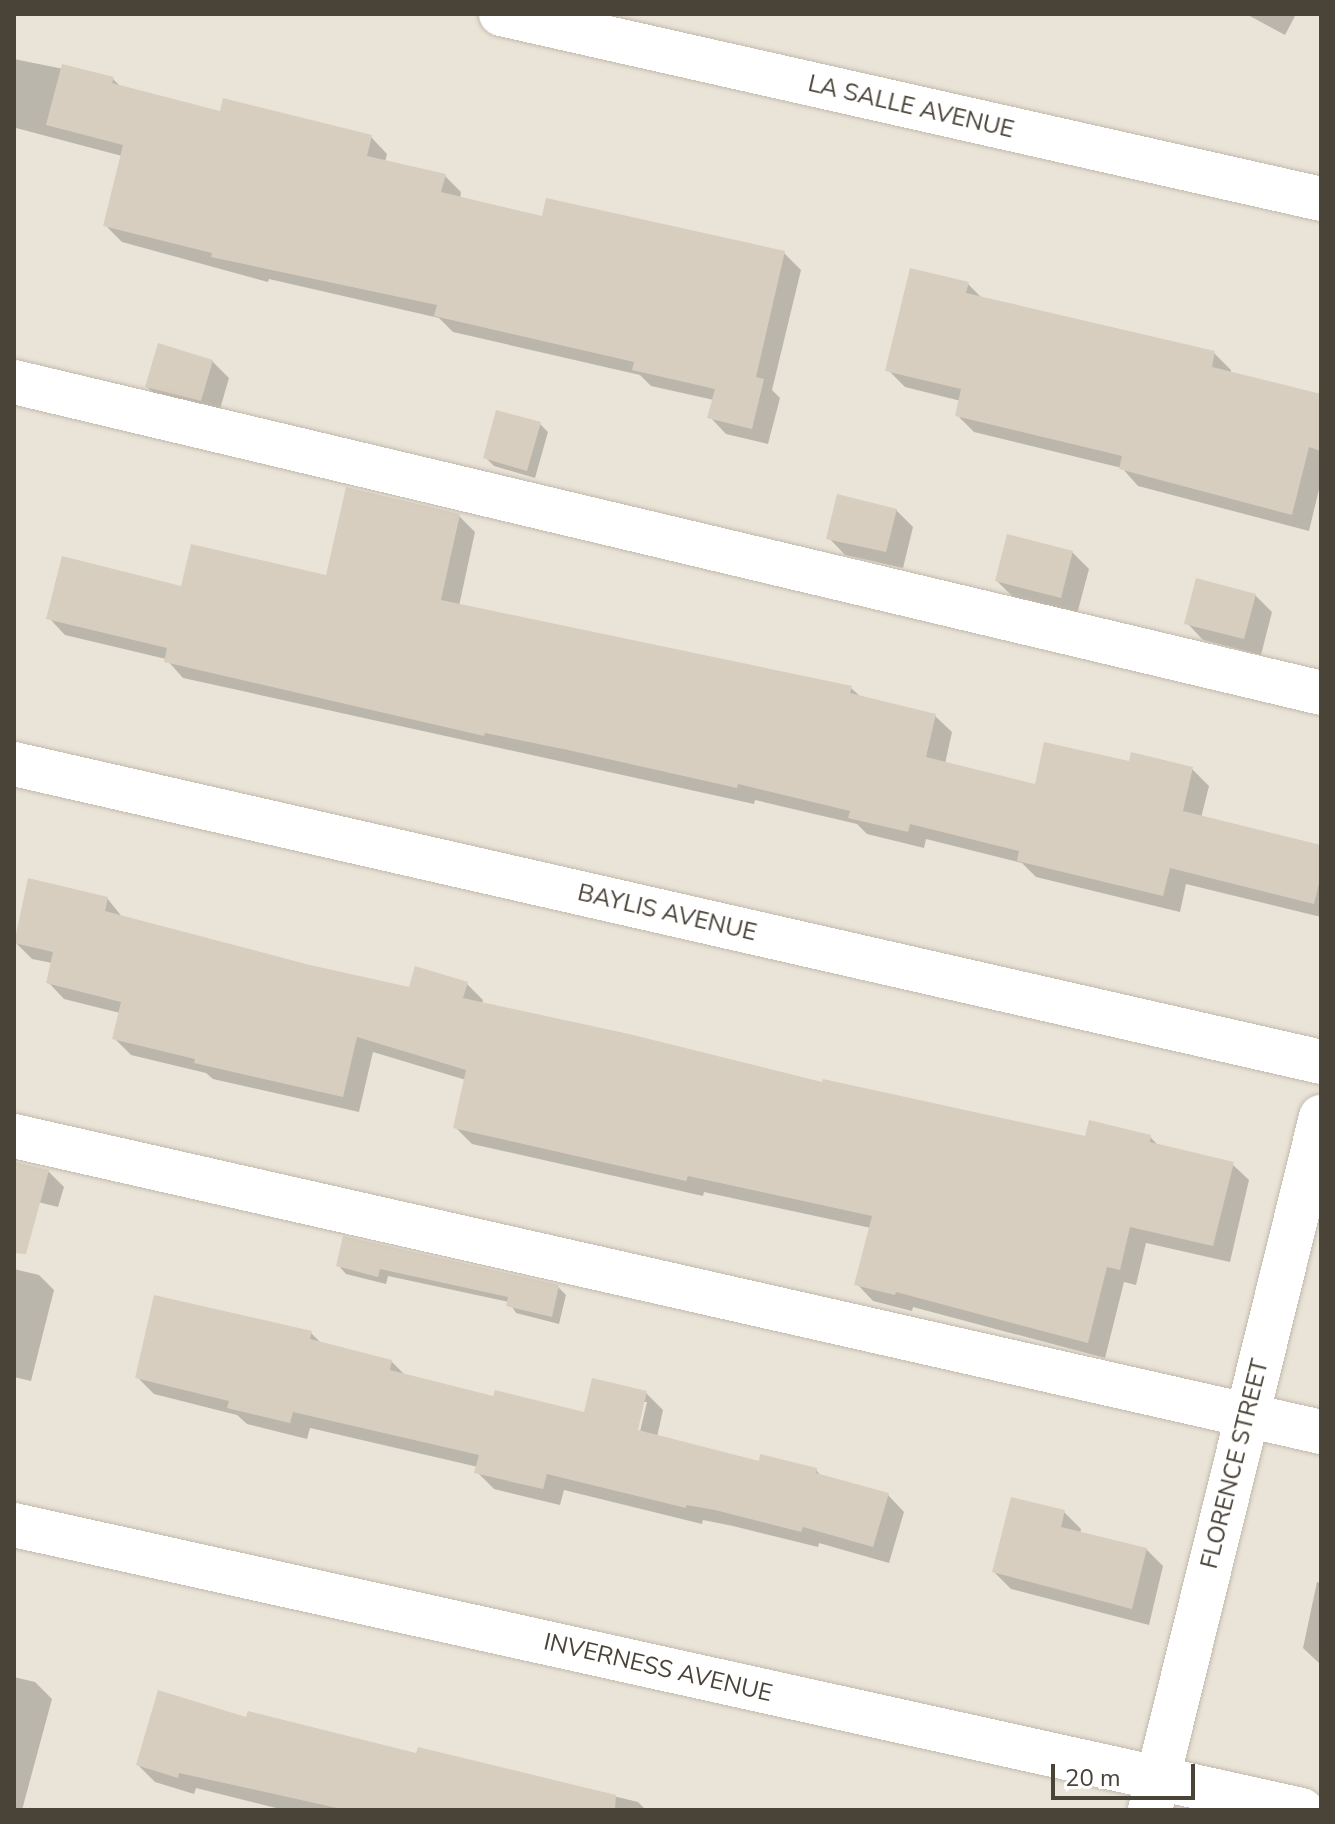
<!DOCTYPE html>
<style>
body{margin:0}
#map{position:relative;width:1335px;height:1824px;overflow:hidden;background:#f5f2ea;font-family:"Nunito Sans",sans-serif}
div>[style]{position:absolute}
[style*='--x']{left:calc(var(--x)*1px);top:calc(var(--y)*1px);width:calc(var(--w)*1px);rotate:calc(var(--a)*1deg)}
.residential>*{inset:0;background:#eae4d8}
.shadow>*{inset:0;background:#0003}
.building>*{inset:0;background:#d8cebf}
.roads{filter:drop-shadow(0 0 2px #c2baac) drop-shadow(0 0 2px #c2baac)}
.minor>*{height:44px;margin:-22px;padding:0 22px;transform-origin:22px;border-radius:22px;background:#fff}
span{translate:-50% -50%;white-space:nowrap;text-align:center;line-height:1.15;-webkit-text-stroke:8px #fff;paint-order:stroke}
.street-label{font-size:24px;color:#4a4338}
.frame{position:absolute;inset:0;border:16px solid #4a4338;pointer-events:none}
.scale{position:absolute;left:1051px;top:1764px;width:144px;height:36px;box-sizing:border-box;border:4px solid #4a4338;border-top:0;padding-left:10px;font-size:24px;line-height:28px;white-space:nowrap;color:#4a4338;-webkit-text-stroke:6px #fff;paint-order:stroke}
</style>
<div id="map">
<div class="residential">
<i style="clip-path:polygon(14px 14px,1321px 14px,1321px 1810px,14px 1810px)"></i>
</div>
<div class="shadow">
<i style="clip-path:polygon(1246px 14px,1296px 14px,1285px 35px)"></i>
<i style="clip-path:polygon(14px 59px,113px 79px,121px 87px,222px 113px,371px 137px,387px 154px,385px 162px,445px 176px,461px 192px,460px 199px,544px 219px,784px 253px,801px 270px,772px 390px,780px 398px,768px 444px,726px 434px,710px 417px,714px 400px,651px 386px,640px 375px,453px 332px,439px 318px,269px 279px,268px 282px,122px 242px,105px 225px,122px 156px,16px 128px,14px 134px)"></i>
<i style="clip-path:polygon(968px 284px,983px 299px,1214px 353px,1231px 370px,1231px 374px,1321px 396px,1321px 481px,1309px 531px,1138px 486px,1122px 468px,974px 432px,957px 415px,961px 401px,905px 387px,888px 370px)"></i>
<i style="clip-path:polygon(212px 361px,229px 378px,218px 416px,164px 403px,147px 387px)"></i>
<i style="clip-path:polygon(540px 424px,548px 432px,535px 478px,494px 466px,486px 458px)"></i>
<i style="clip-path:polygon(896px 510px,913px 527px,903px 568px,845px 555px,829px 538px)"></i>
<i style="clip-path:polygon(459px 516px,475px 532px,459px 606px,851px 688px,862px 698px,935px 716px,952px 732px,945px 764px,1036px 786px,1130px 764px,1192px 769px,1209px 786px,1201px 818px,1321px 847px,1321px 917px,1186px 884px,1180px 912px,1036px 877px,1022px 863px,926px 839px,924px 848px,867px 834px,857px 824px,755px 800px,754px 804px,183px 678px,166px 659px,65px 635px,49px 618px,183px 588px,328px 577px)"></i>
<i style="clip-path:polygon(1072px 552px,1089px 569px,1077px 614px,1014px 598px,997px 581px)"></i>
<i style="clip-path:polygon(1255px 595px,1272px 612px,1261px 655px,1203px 640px,1187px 623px)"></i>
<i style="clip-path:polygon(107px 898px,123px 918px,309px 967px,410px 989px,467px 984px,483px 1000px,482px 1004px,824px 1085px,1086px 1138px,1150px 1137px,1160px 1147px,1232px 1164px,1249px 1180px,1230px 1262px,1146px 1243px,1136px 1285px,1124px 1282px,1105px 1358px,913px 1307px,912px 1311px,873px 1301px,857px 1284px,871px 1228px,704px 1192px,703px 1196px,472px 1144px,455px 1127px,466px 1080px,373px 1052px,359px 1112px,213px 1079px,206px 1073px,131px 1055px,114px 1038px,120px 1013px,64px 999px,48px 982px,52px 963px,32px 959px,15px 942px)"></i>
<i style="clip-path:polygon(14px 1162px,48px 1171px,64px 1187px,58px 1207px,14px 1196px)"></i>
<i style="clip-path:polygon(344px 1238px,558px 1287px,566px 1295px,559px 1324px,516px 1313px,509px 1302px,388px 1276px,386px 1284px,346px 1274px,338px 1265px)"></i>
<i style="clip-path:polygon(14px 1269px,39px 1275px,54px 1290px,31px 1381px,14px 1377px)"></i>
<i style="clip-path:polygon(evenodd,311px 1333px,323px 1345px,391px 1361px,407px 1377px,495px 1398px,585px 1414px,646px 1393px,663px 1410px,657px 1437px,760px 1464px,816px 1470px,822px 1477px,888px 1495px,904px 1512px,889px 1563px,819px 1543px,818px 1547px,733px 1526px,703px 1520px,702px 1524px,564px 1490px,560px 1505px,494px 1489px,477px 1472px,478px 1467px,310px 1428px,307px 1439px,247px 1424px,237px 1415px,154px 1394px,137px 1377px,311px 1333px,643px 1402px,647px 1402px,638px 1440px,634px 1439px,643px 1402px)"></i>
<i style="clip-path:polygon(1064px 1512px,1081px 1529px,1080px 1534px,1146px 1549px,1163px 1566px,1149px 1625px,1011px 1589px,994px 1572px)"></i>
<i style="clip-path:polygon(1317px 1582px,1321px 1583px,1321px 1665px,1303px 1648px)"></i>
<i style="clip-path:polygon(14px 1677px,35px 1682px,52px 1699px,22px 1810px,14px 1810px)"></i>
<i style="clip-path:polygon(248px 1720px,417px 1756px,419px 1749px,638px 1802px,646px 1810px,284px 1810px,196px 1788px,194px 1794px,155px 1782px,138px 1765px)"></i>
</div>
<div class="building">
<i style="clip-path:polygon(62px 64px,114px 77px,112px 83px,220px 111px,223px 98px,372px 135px,367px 156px,446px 174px,441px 192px,542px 216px,546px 198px,785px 251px,756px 377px,764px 379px,752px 429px,707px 418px,715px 389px,632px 370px,634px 362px,434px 316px,437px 305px,211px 257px,212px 253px,103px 226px,123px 145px,46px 125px)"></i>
<i style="clip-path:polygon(910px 268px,969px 282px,966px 293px,1215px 351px,1212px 367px,1321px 394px,1321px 451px,1309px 447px,1292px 515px,1119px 469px,1122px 456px,955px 416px,961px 389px,885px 371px)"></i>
<i style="clip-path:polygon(158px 343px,213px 360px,201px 401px,145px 387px)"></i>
<i style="clip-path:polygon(496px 410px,541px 422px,527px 471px,483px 458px)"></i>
<i style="clip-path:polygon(346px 487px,460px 514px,441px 600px,852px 686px,850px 693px,936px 714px,926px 757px,1035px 784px,1044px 742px,1129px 761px,1131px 752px,1193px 767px,1183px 811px,1321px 845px,1321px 875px,1314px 904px,1170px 868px,1163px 896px,1017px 861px,1019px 851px,910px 824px,908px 832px,848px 818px,850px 811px,738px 784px,737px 788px,568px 750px,485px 733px,484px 736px,164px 662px,167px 648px,46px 619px,62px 556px,181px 586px,191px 544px,326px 575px)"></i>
<i style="clip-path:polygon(837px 494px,897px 509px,886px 552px,826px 539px)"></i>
<i style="clip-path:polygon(1007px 534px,1073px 551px,1061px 598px,995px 581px)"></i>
<i style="clip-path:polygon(1196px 578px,1256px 594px,1244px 639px,1184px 624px)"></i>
<i style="clip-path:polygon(28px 878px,108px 897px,105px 911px,310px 965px,409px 987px,415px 966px,468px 982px,463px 998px,629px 1034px,822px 1082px,823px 1079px,1085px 1136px,1089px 1120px,1151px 1135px,1150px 1142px,1234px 1162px,1213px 1246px,1130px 1227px,1120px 1270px,1107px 1267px,1088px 1343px,896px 1292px,895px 1295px,854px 1285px,872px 1216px,688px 1176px,686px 1181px,453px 1128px,466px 1070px,357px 1037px,343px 1097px,194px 1063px,195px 1059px,112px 1039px,121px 1002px,46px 983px,53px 952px,14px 943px)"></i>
<i style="clip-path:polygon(14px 1162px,49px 1170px,26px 1254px,14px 1253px)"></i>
<i style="clip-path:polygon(343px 1236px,559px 1285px,552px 1317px,506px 1306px,508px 1297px,380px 1269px,378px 1277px,336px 1266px)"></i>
<i style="clip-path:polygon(154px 1295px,312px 1331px,310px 1339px,392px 1360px,390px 1370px,493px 1396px,495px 1390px,584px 1412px,592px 1378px,647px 1391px,638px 1430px,759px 1461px,760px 1454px,817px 1468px,816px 1473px,889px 1493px,873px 1547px,803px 1527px,801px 1532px,715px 1510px,686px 1505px,686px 1508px,547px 1474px,543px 1489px,474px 1473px,479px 1455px,293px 1412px,290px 1423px,227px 1408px,229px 1401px,135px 1378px)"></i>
<i style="clip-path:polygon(1011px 1497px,1065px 1510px,1061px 1527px,1147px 1548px,1132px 1609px,992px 1572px)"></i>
<i style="clip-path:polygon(158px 1690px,246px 1717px,248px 1711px,416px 1753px,418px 1747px,616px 1795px,615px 1810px,346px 1810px,179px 1773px,178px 1778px,136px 1765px)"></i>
</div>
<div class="roads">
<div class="minor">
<i style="--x:501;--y:14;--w:841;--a:12.71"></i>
<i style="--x:14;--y:382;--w:1343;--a:13.38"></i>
<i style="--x:14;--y:764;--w:1341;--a:12.84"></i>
<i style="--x:14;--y:1136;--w:1340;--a:12.76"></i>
<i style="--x:14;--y:1525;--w:1319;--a:12.48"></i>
<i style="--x:1150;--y:1810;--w:714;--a:-76.14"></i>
</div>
</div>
<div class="street-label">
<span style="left:911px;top:107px;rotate:13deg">LA SALLE AVENUE</span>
<span style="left:667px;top:913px;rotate:13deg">BAYLIS AVENUE</span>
<span style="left:1235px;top:1464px;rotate:-76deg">FLORENCE STREET</span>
<span style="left:658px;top:1668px;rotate:13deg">INVERNESS AVENUE</span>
</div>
<div class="frame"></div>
<div class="scale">20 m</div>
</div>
